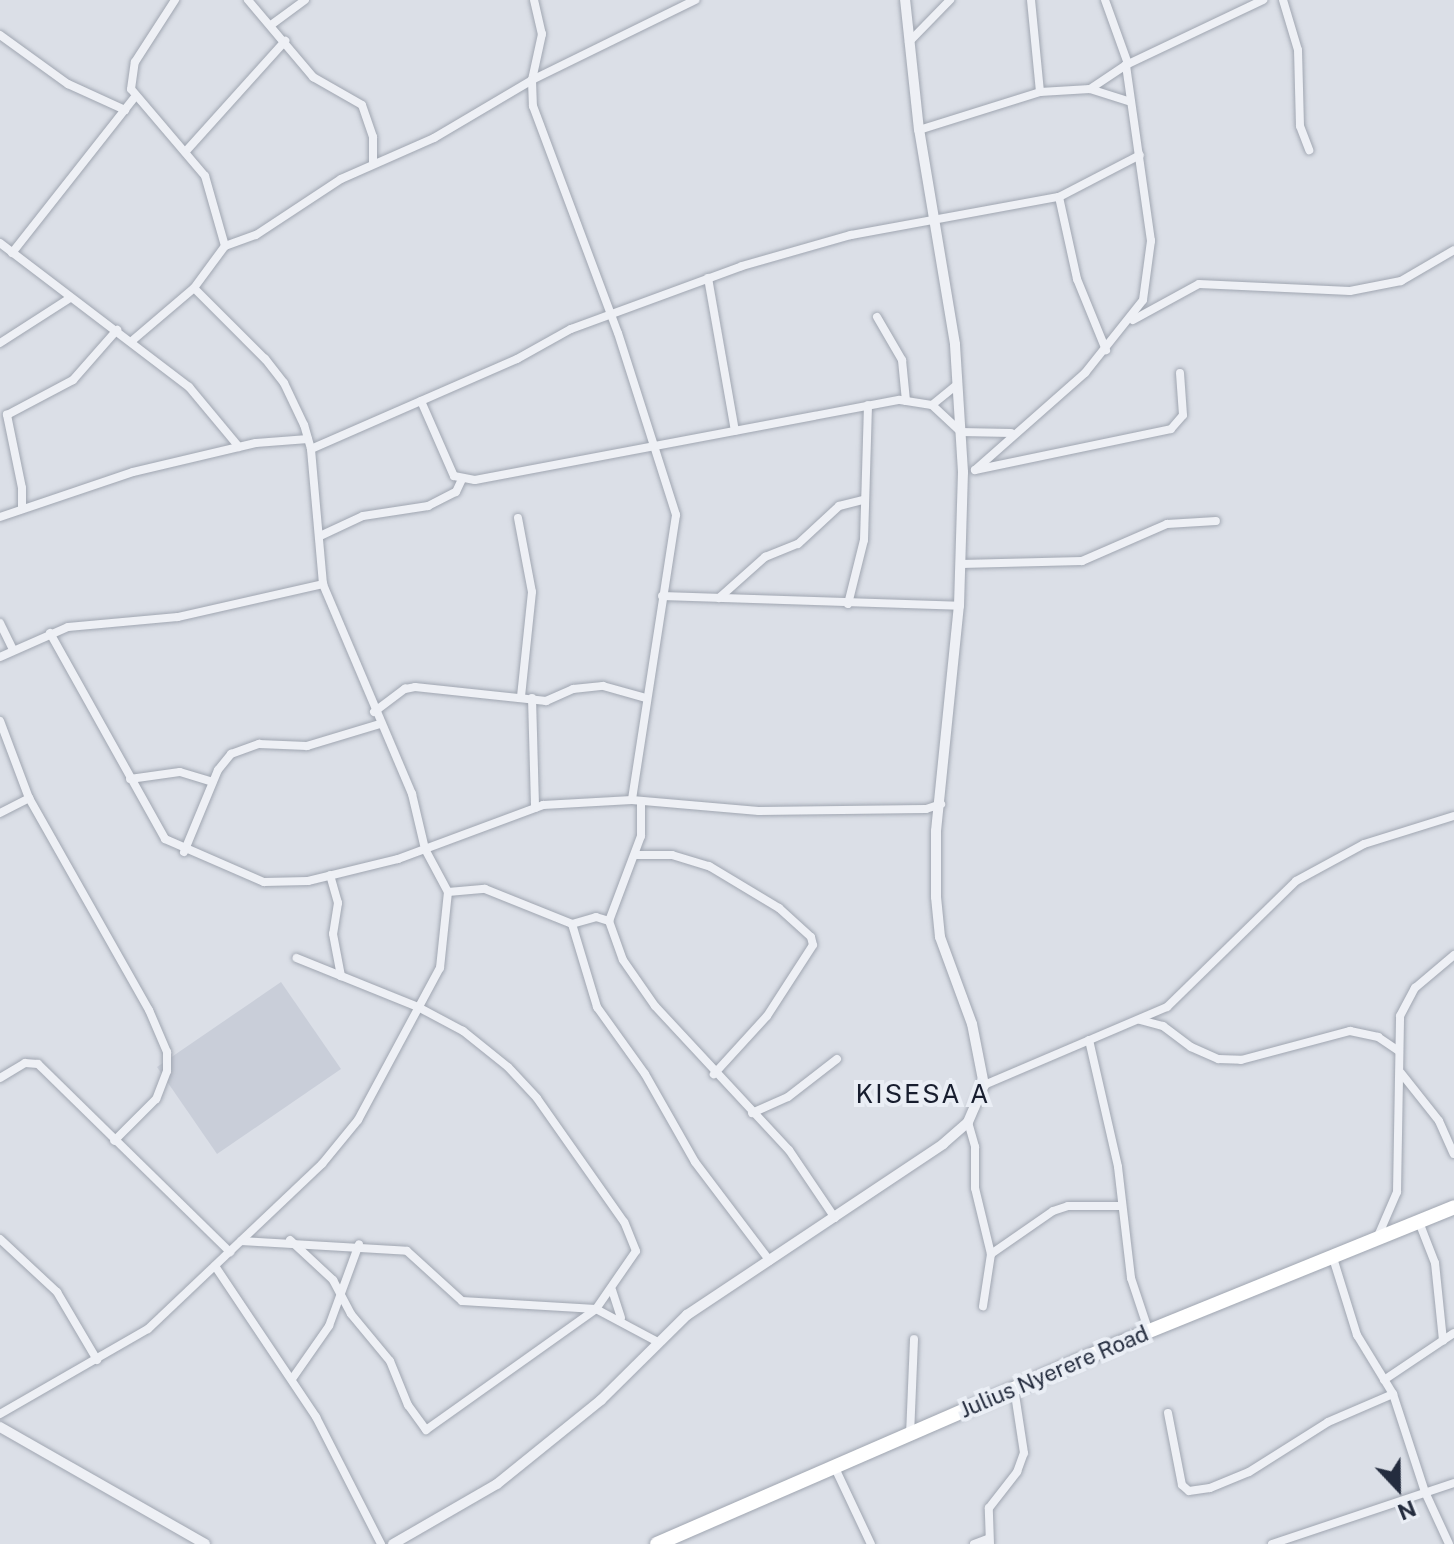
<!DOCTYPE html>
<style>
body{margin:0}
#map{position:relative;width:1454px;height:1544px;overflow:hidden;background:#dbdfe7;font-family:"Public Sans",sans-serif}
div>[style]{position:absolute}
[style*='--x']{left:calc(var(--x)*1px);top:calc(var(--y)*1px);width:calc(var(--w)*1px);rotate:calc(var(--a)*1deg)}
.built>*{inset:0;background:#c9ced9}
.roads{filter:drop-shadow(0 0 2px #a0a6b1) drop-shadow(0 0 2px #a0a6b1)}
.minor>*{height:8px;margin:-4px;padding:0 4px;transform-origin:4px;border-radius:4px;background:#eef0f5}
.tertiary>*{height:10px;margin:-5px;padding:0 5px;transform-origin:5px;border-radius:5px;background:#eef0f5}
.trunk>*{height:14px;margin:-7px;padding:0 7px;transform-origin:7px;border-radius:7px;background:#fff}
span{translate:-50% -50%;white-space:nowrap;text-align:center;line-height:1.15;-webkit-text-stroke:8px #eaeef5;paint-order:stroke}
.street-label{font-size:22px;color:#242c3e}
.quarter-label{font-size:26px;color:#171d2e;letter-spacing:2px}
.north{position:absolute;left:1358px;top:1448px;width:80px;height:80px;-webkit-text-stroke:6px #eaeef5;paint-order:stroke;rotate:158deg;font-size:22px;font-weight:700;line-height:32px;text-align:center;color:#242c3e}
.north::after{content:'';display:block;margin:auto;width:28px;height:36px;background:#242c3e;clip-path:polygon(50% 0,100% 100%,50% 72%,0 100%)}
</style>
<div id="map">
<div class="built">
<i style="clip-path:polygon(281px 982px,341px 1069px,217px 1154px,157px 1067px)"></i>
</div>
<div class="roads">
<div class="minor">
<i style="--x:248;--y:0;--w:101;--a:49.8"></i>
<i style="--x:313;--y:77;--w:56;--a:29.7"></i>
<i style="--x:362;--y:105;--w:34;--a:71"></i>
<i style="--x:373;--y:137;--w:27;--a:90"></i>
<i style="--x:534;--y:0;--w:35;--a:77"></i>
<i style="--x:542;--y:34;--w:47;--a:102.3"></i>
<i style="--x:532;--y:80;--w:26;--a:88"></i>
<i style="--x:533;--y:106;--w:242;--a:69.5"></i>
<i style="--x:618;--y:333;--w:191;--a:72.3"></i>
<i style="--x:676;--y:515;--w:288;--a:98.8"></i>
<i style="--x:1031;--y:0;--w:92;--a:84.4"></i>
<i style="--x:1105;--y:0;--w:68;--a:70.2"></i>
<i style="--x:1283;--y:0;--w:52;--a:73.3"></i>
<i style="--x:1298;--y:50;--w:76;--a:88.5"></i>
<i style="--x:1300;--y:126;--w:26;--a:69"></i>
<i style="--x:271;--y:25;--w:42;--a:-36.3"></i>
<i style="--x:0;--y:35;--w:84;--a:35.8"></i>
<i style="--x:68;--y:84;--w:63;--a:24.5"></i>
<i style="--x:909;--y:42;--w:59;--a:-45.7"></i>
<i style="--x:1090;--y:89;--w:43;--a:17.6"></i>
<i style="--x:919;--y:130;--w:127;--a:-17.4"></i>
<i style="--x:1040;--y:92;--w:50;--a:-3.4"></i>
<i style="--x:1090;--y:89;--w:43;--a:-33.7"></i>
<i style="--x:1126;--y:65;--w:152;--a:-25.4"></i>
<i style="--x:187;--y:150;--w:147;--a:-48"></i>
<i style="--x:1059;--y:197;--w:84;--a:77.6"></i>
<i style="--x:1077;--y:279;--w:77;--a:67.8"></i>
<i style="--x:0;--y:243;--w:238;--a:37.3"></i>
<i style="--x:189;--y:387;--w:78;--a:50.2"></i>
<i style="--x:225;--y:246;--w:33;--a:-20"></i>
<i style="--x:256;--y:235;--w:102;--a:-33.4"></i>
<i style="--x:341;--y:179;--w:102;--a:-23.8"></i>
<i style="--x:434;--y:138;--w:114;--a:-30.6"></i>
<i style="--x:532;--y:80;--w:182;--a:-26.1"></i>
<i style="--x:12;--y:253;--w:197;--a:-51.8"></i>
<i style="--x:708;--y:278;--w:155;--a:80"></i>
<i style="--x:877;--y:317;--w:50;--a:59.8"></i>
<i style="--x:902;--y:360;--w:41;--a:84.4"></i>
<i style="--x:1133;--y:320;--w:75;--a:-28.6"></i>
<i style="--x:1199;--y:284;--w:151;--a:2.7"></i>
<i style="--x:1350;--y:291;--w:52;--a:-11.1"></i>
<i style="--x:1401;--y:281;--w:61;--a:-30.3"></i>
<i style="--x:133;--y:340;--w:80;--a:-40.4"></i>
<i style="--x:194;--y:288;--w:52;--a:-53.6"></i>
<i style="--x:225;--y:246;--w:73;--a:-105.9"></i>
<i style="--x:205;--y:176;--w:114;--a:-130.4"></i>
<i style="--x:131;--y:89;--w:27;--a:-82"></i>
<i style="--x:135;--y:62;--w:74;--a:-57.2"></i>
<i style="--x:0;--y:343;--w:83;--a:-32.7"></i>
<i style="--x:421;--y:401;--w:82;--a:66.3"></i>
<i style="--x:454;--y:476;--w:21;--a:11"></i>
<i style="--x:475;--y:480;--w:432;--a:-10.7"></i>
<i style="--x:900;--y:400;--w:32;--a:9"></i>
<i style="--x:932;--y:405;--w:40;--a:43"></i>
<i style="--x:961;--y:432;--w:50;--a:1.1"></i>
<i style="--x:932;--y:405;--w:33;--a:-39"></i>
<i style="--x:311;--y:449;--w:225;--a:-23.6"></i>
<i style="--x:517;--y:359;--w:62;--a:-29.1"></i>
<i style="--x:571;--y:329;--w:182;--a:-20.2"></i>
<i style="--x:742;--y:266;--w:113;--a:-15.9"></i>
<i style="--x:851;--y:235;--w:211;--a:-10.4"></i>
<i style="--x:1059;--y:197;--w:91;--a:-27.4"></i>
<i style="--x:975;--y:470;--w:147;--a:-41.4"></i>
<i style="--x:1085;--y:373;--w:93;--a:-51.5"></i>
<i style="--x:1143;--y:300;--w:60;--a:-82.3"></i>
<i style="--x:1151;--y:241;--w:178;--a:-98.1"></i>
<i style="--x:975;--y:470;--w:200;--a:-11.8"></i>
<i style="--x:1171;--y:429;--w:18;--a:-49"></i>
<i style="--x:1183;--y:415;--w:42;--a:-94.1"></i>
<i style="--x:22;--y:509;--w:21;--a:-90"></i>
<i style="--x:22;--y:488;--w:75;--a:-101.6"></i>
<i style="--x:7;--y:415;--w:75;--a:-27.9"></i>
<i style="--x:73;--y:380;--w:67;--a:-48.7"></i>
<i style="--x:0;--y:517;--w:140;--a:-18.7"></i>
<i style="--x:133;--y:472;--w:126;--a:-13.3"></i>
<i style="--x:256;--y:443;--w:52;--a:-4.4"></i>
<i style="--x:518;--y:518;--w:75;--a:79.3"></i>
<i style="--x:532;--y:592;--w:105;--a:96"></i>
<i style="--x:320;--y:536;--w:47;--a:-24.9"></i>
<i style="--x:363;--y:516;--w:66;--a:-8.7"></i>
<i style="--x:428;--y:506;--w:31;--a:-27"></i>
<i style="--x:456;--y:492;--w:14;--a:-65"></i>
<i style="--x:961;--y:564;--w:121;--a:-1.4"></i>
<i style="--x:1082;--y:561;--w:93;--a:-23.5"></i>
<i style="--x:1167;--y:524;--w:49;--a:-3.5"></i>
<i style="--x:662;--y:596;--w:297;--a:1.9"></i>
<i style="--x:719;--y:598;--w:62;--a:-41.7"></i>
<i style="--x:765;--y:557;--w:35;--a:-22"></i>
<i style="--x:798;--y:544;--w:56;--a:-42.8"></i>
<i style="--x:839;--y:506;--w:25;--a:-14"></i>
<i style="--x:848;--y:604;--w:66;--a:-76"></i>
<i style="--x:864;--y:540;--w:135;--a:-88.3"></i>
<i style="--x:0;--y:623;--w:30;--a:64"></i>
<i style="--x:50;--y:633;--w:236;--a:60.8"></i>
<i style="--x:165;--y:839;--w:108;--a:23.5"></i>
<i style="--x:264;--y:882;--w:44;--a:-1.3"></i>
<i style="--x:308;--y:881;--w:93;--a:-13.7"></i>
<i style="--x:398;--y:859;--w:155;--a:-20.4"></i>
<i style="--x:543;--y:805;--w:89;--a:-3.2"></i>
<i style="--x:632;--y:800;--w:127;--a:5"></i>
<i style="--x:759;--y:811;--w:167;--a:-0.7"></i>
<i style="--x:926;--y:809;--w:16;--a:-18"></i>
<i style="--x:0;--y:657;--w:74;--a:-23.8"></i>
<i style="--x:68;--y:627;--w:110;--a:-5.2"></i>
<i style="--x:178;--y:617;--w:149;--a:-12.8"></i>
<i style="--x:532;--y:698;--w:110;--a:88.4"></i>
<i style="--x:374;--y:712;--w:39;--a:-37"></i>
<i style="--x:405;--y:689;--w:10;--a:-11"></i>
<i style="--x:415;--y:687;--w:132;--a:6.1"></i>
<i style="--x:546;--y:701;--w:30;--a:-24"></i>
<i style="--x:573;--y:689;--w:30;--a:-6"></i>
<i style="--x:603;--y:686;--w:45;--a:15.6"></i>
<i style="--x:0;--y:721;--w:82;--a:69.4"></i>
<i style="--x:29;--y:798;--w:244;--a:60.5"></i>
<i style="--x:149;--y:1010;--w:46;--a:66.8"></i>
<i style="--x:167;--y:1052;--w:19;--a:90"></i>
<i style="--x:167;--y:1071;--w:30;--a:111"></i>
<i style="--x:156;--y:1099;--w:59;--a:135"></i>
<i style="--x:130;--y:779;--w:50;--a:-8"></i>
<i style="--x:180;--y:772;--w:34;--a:17"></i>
<i style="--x:0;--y:813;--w:33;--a:-27"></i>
<i style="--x:184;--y:852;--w:89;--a:-67.5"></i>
<i style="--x:218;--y:770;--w:21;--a:-51"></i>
<i style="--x:231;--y:754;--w:30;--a:-20"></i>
<i style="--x:259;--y:744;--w:48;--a:2.4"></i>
<i style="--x:307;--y:746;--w:76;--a:-16.8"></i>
<i style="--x:636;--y:855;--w:36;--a:0"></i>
<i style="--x:672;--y:855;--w:39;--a:17"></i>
<i style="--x:709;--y:866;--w:82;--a:31"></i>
<i style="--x:779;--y:908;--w:43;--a:42.2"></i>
<i style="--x:811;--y:937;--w:8;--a:76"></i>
<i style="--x:813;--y:945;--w:85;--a:122.9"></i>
<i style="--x:767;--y:1016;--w:79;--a:132.4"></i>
<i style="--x:330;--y:875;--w:29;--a:74"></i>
<i style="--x:338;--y:903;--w:31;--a:99"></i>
<i style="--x:333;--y:934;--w:43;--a:79.2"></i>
<i style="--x:448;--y:892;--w:37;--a:-5"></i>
<i style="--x:485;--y:889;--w:94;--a:21.9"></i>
<i style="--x:572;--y:924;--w:87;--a:73.2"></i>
<i style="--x:597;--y:1007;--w:82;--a:54.4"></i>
<i style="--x:645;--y:1074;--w:101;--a:60.4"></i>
<i style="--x:695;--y:1162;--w:124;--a:52.9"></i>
<i style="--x:609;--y:921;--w:91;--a:-69.4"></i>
<i style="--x:641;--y:836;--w:34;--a:-90"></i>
<i style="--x:572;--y:924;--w:25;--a:-16"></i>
<i style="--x:596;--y:917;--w:14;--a:17"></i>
<i style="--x:609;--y:921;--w:41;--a:70.3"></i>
<i style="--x:623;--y:960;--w:56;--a:55.2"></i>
<i style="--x:655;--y:1006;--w:197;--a:47.1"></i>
<i style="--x:789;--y:1150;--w:82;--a:55.9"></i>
<i style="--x:1140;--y:1020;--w:24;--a:15"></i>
<i style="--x:1163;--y:1026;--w:35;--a:37"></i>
<i style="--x:1191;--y:1047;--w:30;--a:24"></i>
<i style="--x:1218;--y:1059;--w:23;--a:2"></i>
<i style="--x:1241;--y:1060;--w:113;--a:-14.9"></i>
<i style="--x:1350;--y:1031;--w:29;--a:12"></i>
<i style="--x:1378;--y:1037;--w:25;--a:34"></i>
<i style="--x:1089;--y:1040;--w:130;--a:77.1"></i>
<i style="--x:1118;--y:1167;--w:112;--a:83.3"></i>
<i style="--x:1131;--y:1278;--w:57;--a:71.6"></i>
<i style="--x:1401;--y:1073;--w:61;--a:51.6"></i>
<i style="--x:1439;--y:1121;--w:36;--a:66"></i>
<i style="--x:0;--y:1078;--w:29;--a:-31"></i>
<i style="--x:25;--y:1063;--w:13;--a:4"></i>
<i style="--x:38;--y:1064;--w:269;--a:44.4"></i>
<i style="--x:984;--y:1085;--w:199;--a:-23.1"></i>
<i style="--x:1167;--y:1007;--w:180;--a:-44.3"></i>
<i style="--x:1296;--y:881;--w:77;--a:-28.6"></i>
<i style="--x:1364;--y:844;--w:94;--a:-17.3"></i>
<i style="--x:752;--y:1113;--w:39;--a:-24"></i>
<i style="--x:788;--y:1097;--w:62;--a:-37.8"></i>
<i style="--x:968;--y:1122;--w:26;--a:74"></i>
<i style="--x:975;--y:1147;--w:41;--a:90"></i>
<i style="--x:975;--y:1188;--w:68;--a:76.4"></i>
<i style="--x:991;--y:1254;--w:53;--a:98.7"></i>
<i style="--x:1419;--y:1222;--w:44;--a:68.7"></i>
<i style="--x:1435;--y:1263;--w:78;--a:84.1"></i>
<i style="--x:1378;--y:1236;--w:48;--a:-66.6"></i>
<i style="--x:1397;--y:1192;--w:176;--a:-89"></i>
<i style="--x:1400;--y:1016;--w:32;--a:-62"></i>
<i style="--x:1415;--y:988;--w:51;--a:-40.2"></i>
<i style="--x:0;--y:1239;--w:78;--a:42.9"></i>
<i style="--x:57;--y:1292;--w:79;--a:59.5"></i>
<i style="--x:290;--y:1240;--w:59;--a:42.9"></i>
<i style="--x:333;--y:1280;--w:38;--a:62"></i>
<i style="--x:351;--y:1314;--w:61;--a:50.3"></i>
<i style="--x:390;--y:1361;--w:48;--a:67.8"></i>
<i style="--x:408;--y:1405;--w:31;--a:54"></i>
<i style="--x:426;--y:1430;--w:209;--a:-35.4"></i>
<i style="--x:596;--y:1309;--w:70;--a:-55.4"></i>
<i style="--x:636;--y:1251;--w:31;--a:-112"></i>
<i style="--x:624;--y:1222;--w:151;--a:-125.1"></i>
<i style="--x:537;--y:1098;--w:42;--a:-133.1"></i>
<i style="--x:508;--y:1067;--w:58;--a:-141.3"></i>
<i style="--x:463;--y:1031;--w:51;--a:-151.9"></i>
<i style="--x:418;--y:1007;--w:131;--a:-158"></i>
<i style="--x:241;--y:1241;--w:166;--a:3.4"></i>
<i style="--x:407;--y:1251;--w:74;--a:42.3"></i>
<i style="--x:462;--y:1301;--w:134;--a:3.4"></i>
<i style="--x:596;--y:1309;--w:68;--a:28.1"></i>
<i style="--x:991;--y:1254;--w:75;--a:-34.7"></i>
<i style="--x:1053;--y:1211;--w:16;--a:-18"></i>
<i style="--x:1068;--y:1206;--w:53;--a:0"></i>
<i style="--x:1333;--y:1258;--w:81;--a:72.7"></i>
<i style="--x:1357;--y:1335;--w:69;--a:58.6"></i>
<i style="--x:1393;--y:1394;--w:103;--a:71.9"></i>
<i style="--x:1425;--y:1492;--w:57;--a:65.2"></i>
<i style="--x:215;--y:1266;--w:182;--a:56.2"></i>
<i style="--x:316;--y:1417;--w:143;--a:62.9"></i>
<i style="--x:612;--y:1290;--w:29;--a:72"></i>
<i style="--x:292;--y:1379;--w:65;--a:-55.1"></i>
<i style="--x:329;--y:1326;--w:87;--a:-69.9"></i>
<i style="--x:1384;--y:1380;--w:84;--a:-33.9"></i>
<i style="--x:1168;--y:1413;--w:73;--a:79"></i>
<i style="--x:1182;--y:1485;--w:9;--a:41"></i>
<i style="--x:1189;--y:1491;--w:21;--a:-8"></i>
<i style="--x:1210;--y:1488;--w:42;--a:-22.3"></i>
<i style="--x:1249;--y:1472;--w:93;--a:-32.3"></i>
<i style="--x:1328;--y:1422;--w:71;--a:-23.3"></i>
<i style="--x:0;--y:1414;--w:171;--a:-29.9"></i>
<i style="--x:148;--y:1329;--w:240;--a:-43.5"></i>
<i style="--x:322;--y:1164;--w:57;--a:-50.7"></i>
<i style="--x:358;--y:1120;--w:173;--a:-61.7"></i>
<i style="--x:440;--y:968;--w:76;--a:-84"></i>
<i style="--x:448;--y:892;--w:49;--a:-118.1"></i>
<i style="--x:425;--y:849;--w:57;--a:-103.3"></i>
<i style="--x:412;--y:794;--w:228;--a:-113"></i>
<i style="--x:323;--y:584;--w:136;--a:-95.1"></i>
<i style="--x:311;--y:449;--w:25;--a:-106"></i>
<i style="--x:304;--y:425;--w:47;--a:-115.5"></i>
<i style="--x:284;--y:383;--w:31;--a:-128"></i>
<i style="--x:265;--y:359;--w:100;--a:-135"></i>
<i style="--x:910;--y:1435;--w:96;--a:-87.6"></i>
<i style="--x:835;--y:1468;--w:84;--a:64.7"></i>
<i style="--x:974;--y:1544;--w:15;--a:-20"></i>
<i style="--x:990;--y:1544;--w:36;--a:-92"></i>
<i style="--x:989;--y:1508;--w:46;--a:-52.1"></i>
<i style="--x:1017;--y:1472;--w:20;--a:-70"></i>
<i style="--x:1024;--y:1453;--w:66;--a:-98.7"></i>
<i style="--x:1272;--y:1544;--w:192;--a:-18.5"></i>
</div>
<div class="tertiary">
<i style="--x:0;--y:1427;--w:236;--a:29.7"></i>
<i style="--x:393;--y:1544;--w:120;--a:-30"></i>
<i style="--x:497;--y:1484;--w:134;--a:-38.9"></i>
<i style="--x:601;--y:1400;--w:121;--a:-44.7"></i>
<i style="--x:687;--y:1315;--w:308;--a:-33.7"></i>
<i style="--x:943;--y:1144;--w:33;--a:-41"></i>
<i style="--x:968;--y:1122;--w:40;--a:-66.6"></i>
<i style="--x:984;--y:1085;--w:62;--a:-101.1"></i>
<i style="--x:972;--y:1024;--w:93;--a:-110.2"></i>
<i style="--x:940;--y:937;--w:40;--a:-95.7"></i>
<i style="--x:936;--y:897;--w:66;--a:-90"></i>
<i style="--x:936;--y:831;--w:226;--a:-84.2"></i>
<i style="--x:959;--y:606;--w:134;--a:-88.3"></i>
<i style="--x:963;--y:472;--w:128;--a:-93.6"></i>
<i style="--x:955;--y:344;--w:217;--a:-99.5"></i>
<i style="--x:919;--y:130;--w:131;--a:-96.1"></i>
</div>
<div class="trunk">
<i style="--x:657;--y:1544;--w:483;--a:-23.5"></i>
<i style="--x:1100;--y:1351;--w:382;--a:-22.1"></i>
</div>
</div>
<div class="street-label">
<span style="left:1054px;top:1372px;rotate:-23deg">Julius Nyerere Road</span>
</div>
<div class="quarter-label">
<span style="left:923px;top:1094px">KISESA A</span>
</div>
<div class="north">N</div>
</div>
